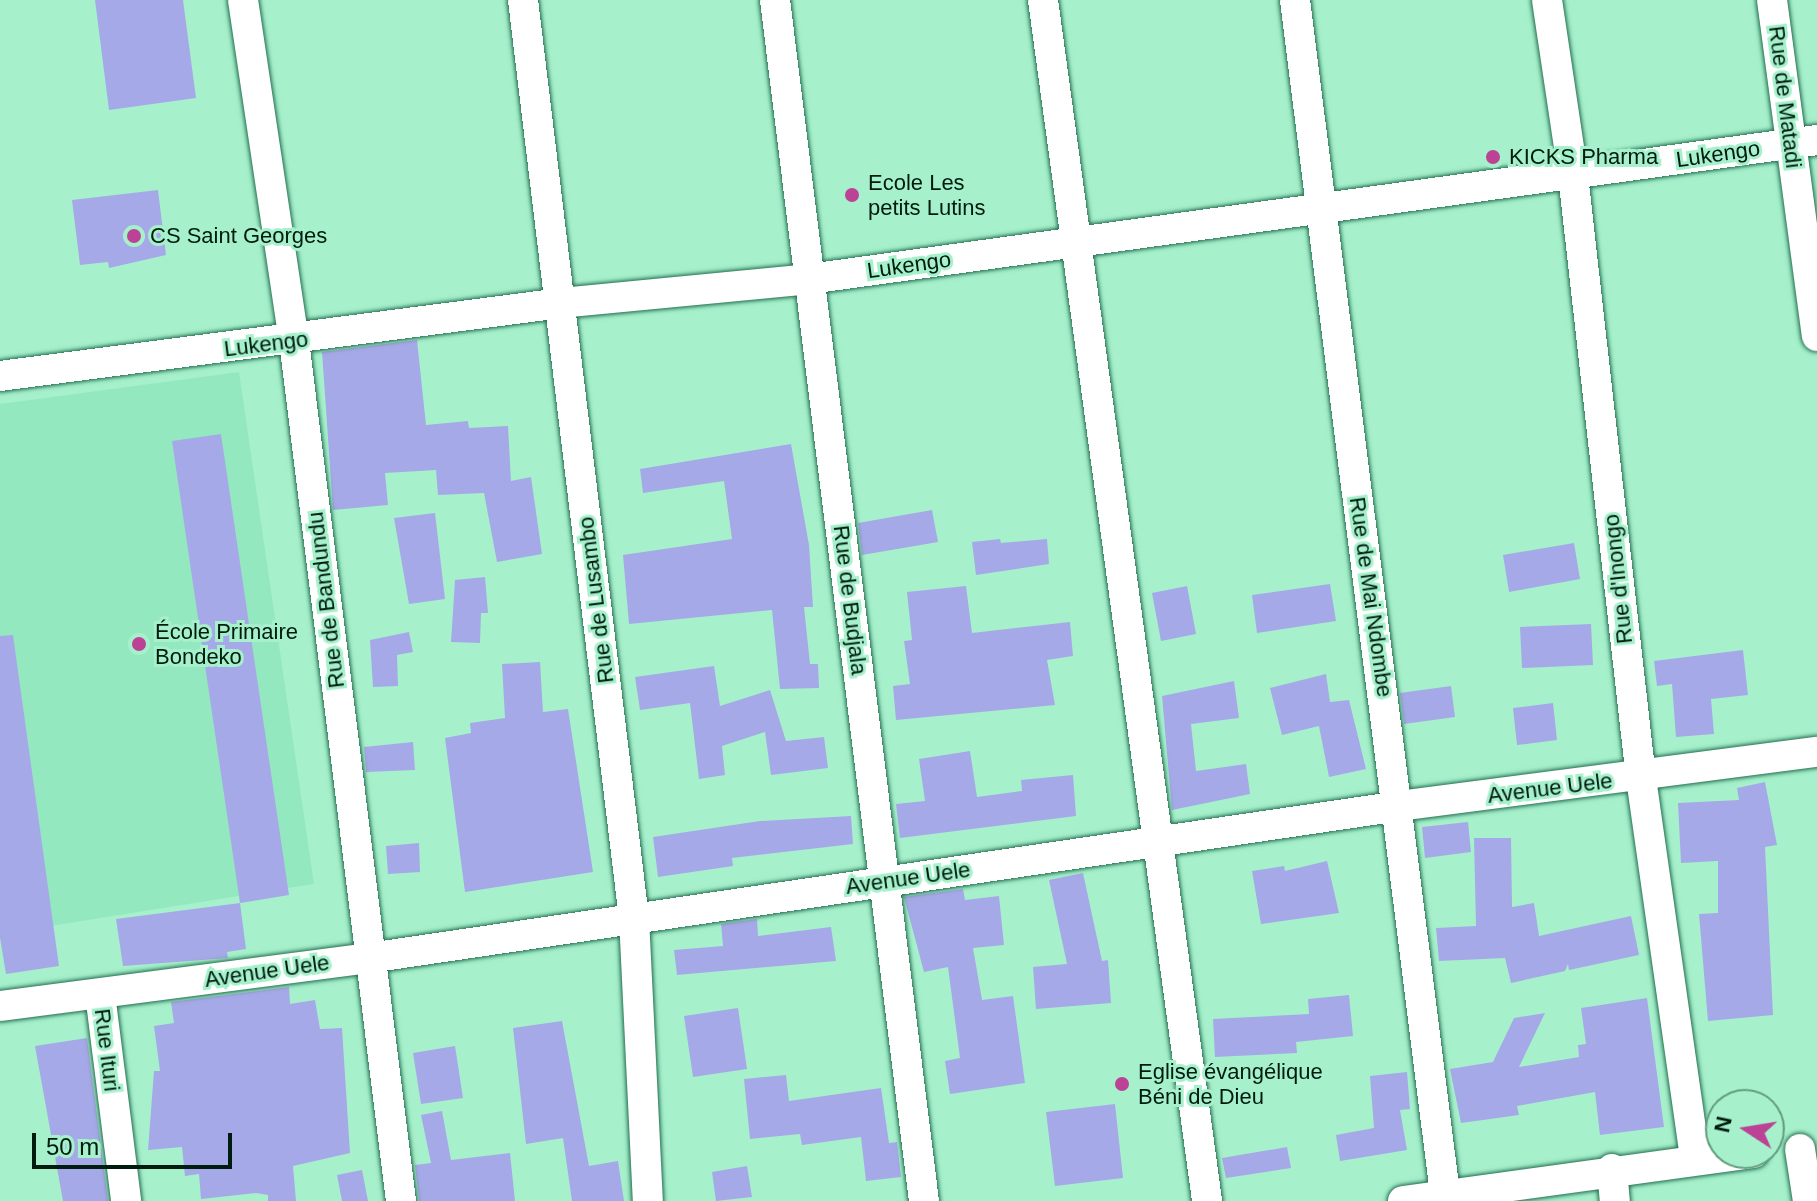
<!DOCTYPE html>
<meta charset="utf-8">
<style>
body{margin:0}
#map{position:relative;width:1817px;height:1201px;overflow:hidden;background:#a6f1cc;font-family:Arial,sans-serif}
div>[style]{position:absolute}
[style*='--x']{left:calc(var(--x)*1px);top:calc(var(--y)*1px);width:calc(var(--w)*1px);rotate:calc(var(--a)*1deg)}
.built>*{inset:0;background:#94e8bf}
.building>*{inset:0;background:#a6a9e7}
.roads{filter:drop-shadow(0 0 2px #236f50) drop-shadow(0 0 2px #236f50)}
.minor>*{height:30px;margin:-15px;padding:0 15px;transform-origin:15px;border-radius:15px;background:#fff}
.dots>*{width:22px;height:22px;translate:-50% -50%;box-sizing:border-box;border:4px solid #a6f1cc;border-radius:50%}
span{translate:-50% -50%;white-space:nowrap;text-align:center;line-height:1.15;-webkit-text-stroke:6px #a6f1cc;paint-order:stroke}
.street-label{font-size:22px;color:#001c0f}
.poi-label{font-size:22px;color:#001c0f}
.left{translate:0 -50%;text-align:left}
.north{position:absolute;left:1705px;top:1089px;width:80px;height:80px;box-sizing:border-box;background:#a6f1cc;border:2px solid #649c80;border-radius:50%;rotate:282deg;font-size:22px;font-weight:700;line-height:32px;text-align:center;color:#001c0f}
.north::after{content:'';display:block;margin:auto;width:28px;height:36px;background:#bc4295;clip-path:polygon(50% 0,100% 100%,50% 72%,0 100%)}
.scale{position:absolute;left:32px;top:1133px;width:200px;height:36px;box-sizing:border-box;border:4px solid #001c0f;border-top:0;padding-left:10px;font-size:24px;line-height:28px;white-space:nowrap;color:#001c0f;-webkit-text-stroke:6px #a6f1cc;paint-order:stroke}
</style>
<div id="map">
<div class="built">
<i style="clip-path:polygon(239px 372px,314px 884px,0 934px,0 404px)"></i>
</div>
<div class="building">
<i style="clip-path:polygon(95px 0,183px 0,196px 98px,109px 110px)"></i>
<i style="clip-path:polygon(158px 190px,166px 255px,109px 268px,108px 262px,80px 265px,72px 200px)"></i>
<i style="clip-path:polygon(417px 340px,426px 425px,468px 421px,469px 428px,508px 426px,511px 481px,531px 477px,542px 554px,497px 562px,484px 493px,438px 495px,436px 470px,385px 473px,388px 505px,333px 510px,322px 352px)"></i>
<i style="clip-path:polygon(221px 434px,289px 895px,240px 903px,172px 441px)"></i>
<i style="clip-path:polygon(791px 444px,809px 545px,813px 607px,804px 607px,810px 664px,818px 664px,819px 688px,780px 689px,772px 610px,629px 624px,623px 555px,732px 539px,724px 481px,643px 493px,640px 469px)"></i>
<i style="clip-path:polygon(932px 510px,938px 542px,862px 555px,858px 523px)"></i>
<i style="clip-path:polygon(435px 513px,445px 599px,409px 604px,394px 518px)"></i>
<i style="clip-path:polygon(1000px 539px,1001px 543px,1047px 539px,1049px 564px,976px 575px,972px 542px)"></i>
<i style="clip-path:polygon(1574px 543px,1580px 579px,1509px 592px,1503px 555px)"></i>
<i style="clip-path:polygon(485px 577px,488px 613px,481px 613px,480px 643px,451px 642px,455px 580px)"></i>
<i style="clip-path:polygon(1330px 584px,1336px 621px,1257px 633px,1252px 595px)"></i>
<i style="clip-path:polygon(966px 586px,972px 633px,1070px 622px,1073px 656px,1047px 660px,1055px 705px,896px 720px,893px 686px,910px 684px,904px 641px,912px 640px,907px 592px)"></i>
<i style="clip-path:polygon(1187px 586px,1196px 634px,1161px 641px,1152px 593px)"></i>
<i style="clip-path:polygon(1591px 624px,1593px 665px,1522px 668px,1520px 627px)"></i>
<i style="clip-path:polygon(409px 632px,413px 652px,397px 655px,398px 686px,373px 687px,370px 640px)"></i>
<i style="clip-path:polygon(13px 635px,59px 966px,6px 974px,0 938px,0 636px)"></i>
<i style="clip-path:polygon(1743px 650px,1748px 695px,1711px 699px,1714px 734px,1676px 737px,1672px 684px,1657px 686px,1654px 661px)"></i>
<i style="clip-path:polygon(540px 662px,543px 712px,568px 709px,593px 872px,465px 892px,445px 738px,471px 733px,470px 723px,505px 718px,502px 664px)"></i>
<i style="clip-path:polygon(714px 666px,720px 706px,770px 690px,786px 741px,824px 737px,828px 768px,771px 775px,765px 732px,722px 746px,725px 775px,699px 779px,690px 703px,640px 710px,635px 677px)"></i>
<i style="clip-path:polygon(1326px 674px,1330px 702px,1349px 700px,1366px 769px,1329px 777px,1319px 726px,1282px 735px,1270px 688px)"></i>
<i style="clip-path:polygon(1234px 681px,1239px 718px,1191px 724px,1196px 771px,1246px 764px,1250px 794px,1172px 810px,1162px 696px)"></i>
<i style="clip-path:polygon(1451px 686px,1455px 717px,1404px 724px,1400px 693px)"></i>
<i style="clip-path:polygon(1553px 703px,1557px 740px,1517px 745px,1513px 708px)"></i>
<i style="clip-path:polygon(413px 742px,415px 770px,366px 772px,364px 747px)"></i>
<i style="clip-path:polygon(970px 751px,977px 797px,1022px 791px,1021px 780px,1073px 775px,1076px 816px,900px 838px,896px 804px,925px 801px,919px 759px)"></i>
<i style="clip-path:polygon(1765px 782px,1777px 845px,1765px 847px,1773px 1015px,1708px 1021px,1699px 914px,1718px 913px,1718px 861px,1681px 863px,1678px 803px,1739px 800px,1737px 788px)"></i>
<i style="clip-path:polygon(851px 816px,853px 844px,732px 858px,733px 866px,658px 877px,653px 837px,760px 821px)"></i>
<i style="clip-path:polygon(1468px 822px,1471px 852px,1425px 858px,1422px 827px)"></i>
<i style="clip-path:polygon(1474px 838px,1511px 838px,1512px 907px,1534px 903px,1539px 936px,1631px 916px,1639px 955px,1569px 970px,1568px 964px,1565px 971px,1511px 983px,1505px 958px,1439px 961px,1436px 928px,1476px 926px)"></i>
<i style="clip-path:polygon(419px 843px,420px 872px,388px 874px,386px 846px)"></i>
<i style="clip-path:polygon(1327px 861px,1339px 913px,1261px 924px,1252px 871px,1284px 866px,1285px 871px)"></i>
<i style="clip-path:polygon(1083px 873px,1102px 961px,1108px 960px,1111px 1003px,1036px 1009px,1033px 967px,1067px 964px,1049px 880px)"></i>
<i style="clip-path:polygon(963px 889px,965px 900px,999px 896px,1004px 945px,973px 948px,982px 1000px,1013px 996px,1025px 1083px,950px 1094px,945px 1061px,960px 1058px,948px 967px,924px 972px,904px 897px)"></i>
<i style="clip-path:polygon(240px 903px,246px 949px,227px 952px,228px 958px,123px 966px,116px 919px)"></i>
<i style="clip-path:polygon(757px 919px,758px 936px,831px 927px,836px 961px,677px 975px,674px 950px,723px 946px,721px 924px)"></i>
<i style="clip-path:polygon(289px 987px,290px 1004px,315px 1000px,320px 1029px,342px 1028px,350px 1153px,293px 1166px,296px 1201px,268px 1201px,268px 1195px,256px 1193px,201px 1199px,199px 1174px,185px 1176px,182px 1147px,148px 1150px,154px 1071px,160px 1071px,154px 1026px,174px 1023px,171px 1002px)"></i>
<i style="clip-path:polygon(1349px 995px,1353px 1036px,1296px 1042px,1297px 1053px,1215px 1057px,1213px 1019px,1309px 1014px,1308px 999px)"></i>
<i style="clip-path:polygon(1647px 998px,1664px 1127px,1600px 1135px,1595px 1092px,1517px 1106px,1519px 1115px,1461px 1123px,1450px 1069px,1493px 1062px,1514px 1018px,1545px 1013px,1519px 1067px,1579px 1057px,1578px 1045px,1586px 1044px,1581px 1008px)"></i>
<i style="clip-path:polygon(738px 1008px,747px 1069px,693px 1077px,684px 1016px)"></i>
<i style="clip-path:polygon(562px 1021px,589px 1166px,618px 1161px,624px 1201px,572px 1201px,563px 1138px,526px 1144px,513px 1028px)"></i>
<i style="clip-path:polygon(87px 1038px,108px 1201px,63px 1201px,35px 1046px)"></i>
<i style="clip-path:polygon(455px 1046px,463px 1098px,421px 1104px,413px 1053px)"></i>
<i style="clip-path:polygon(1407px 1072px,1410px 1109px,1400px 1110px,1407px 1150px,1340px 1161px,1336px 1135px,1374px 1128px,1370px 1076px)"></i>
<i style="clip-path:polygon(786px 1075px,789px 1101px,881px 1088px,889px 1143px,897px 1142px,901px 1177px,866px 1181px,861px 1137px,802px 1145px,800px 1134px,750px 1139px,744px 1079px)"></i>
<i style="clip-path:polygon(1115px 1104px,1123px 1178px,1055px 1186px,1046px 1112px)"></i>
<i style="clip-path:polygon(442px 1111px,451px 1160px,510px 1153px,515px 1201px,419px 1201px,415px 1165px,431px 1163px,421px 1115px)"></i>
<i style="clip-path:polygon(1287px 1147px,1291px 1168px,1226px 1178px,1222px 1158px)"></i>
<i style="clip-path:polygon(747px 1166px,752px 1197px,716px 1201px,712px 1172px)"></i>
<i style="clip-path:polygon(362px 1170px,368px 1201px,342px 1201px,337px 1175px)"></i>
</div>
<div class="roads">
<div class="minor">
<i style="--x:243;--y:0;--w:345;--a:81.5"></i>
<i style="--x:294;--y:341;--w:867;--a:82.91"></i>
<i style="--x:523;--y:0;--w:925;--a:83.11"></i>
<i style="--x:634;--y:918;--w:283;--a:87.2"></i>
<i style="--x:775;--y:0;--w:1210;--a:82.93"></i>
<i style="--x:1043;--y:0;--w:1212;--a:82.22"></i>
<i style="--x:1295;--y:0;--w:1203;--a:82.84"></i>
<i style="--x:1547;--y:0;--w:177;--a:81.5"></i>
<i style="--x:1573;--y:175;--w:607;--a:83.57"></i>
<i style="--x:1641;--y:778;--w:384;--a:81.9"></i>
<i style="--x:1772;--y:0;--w:339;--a:82.4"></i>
<i style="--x:0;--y:376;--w:566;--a:-7.41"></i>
<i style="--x:561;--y:303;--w:249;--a:-5.5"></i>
<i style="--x:809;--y:279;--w:1018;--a:-7.85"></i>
<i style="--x:100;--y:994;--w:209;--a:82.8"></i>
<i style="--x:0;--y:1006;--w:372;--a:-7.4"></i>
<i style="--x:369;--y:958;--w:1041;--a:-8.39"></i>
<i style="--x:1399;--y:806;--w:421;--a:-7.4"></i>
<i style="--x:1800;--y:1149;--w:53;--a:81.3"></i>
<i style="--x:1612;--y:1169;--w:32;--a:85"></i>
<i style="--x:1403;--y:1201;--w:354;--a:-7.8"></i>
</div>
</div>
<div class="dots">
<i style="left:1493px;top:157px;background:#bc4295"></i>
<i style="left:852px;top:195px;background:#bc4295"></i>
<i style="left:134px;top:236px;background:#bc4295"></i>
<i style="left:139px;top:644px;background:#bc4295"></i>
<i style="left:1122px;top:1084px;background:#bc4295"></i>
</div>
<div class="street-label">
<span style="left:1785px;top:97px;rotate:83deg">Rue de Matadi</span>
<span style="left:1718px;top:154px;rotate:-8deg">Lukengo</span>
<span style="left:909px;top:265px;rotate:-8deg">Lukengo</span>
<span style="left:266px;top:344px;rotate:-7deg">Lukengo</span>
<span style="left:1618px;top:579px;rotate:-96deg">Rue d'Inongo</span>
<span style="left:1371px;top:597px;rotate:82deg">Rue de Mai Ndombe</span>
<span style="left:326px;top:600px;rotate:-97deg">Rue de Bandundu</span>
<span style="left:596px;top:600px;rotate:-97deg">Rue de Lusambo</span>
<span style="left:850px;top:600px;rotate:83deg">Rue de Budjala</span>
<span style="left:1550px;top:788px;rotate:-7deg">Avenue Uele</span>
<span style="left:908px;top:878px;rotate:-8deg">Avenue Uele</span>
<span style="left:267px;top:971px;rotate:-8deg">Avenue Uele</span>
<span style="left:107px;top:1050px;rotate:83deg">Rue Ituri</span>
</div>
<div class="poi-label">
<span class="left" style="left:1509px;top:157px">KICKS Pharma</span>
<span class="left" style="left:868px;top:195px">Ecole Les<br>petits Lutins</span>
<span class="left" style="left:150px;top:236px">CS Saint Georges</span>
<span class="left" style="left:155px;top:644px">École Primaire<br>Bondeko</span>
<span class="left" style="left:1138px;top:1084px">Eglise évangélique<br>Béni de Dieu</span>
</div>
<div class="north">N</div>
<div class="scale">50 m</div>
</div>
